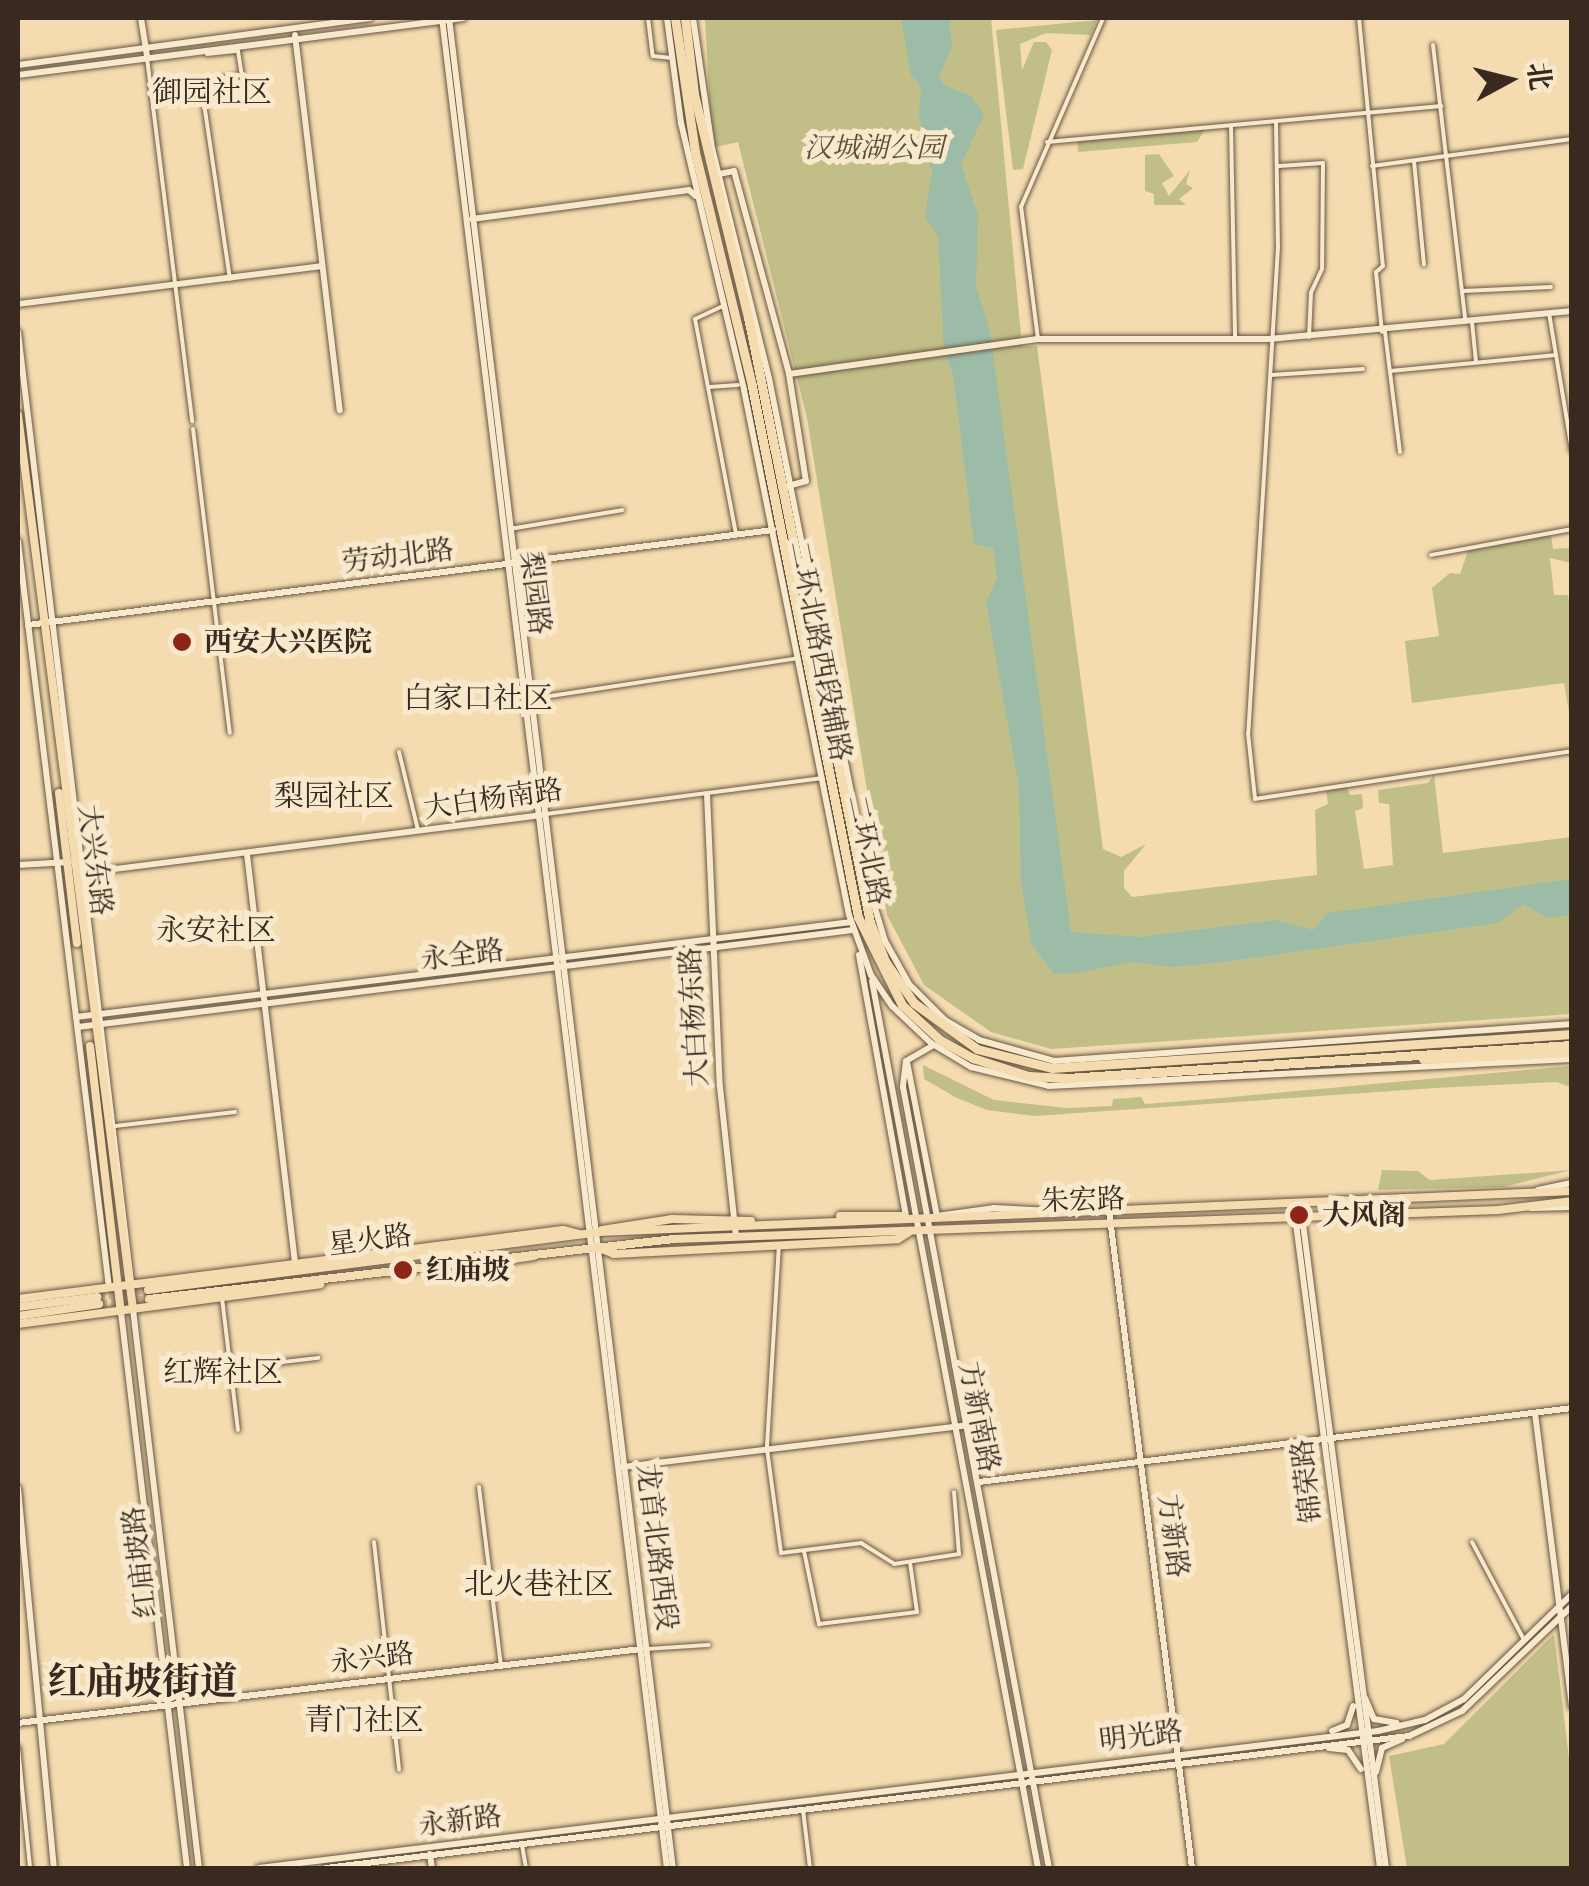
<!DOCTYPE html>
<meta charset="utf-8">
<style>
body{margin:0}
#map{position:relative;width:1589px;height:1886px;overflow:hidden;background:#f4dcb0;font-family:"IM FELL French Canon","Noto Serif SC",serif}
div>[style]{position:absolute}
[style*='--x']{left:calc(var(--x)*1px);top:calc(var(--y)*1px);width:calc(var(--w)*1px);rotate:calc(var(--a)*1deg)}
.green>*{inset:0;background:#c1bf87}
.water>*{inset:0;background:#9cbca8}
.primary-tunnel>*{height:8px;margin-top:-4px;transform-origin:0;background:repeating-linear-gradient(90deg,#ceb893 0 8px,transparent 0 12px)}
.roads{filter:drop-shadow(0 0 2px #675644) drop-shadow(0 0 2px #675644)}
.street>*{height:4px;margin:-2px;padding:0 2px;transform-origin:2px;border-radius:2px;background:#f8e8cc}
.secondary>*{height:6px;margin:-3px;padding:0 3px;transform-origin:3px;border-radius:3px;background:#f8e8cc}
.primary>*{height:8px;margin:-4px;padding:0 4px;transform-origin:4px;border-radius:4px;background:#f4dcb0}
.highway>*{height:9px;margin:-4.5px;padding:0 4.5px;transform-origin:4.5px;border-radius:4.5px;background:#f4dcb0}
.dots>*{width:28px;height:28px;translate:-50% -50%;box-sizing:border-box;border:5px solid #f8e8cc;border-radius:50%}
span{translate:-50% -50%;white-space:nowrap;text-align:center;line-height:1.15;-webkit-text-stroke:10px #f8e8cc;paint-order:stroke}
.park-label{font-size:28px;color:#5a4f3a;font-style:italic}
.street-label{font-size:28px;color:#382a20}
.poi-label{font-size:28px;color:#382a20;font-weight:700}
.left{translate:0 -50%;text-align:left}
.neighbourhood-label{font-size:30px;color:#382a20}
.district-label{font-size:38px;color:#382a20;font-weight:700}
.frame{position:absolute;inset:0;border:20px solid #382a20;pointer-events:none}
.north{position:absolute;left:1459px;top:30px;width:100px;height:100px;-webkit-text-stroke:8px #f8e8cc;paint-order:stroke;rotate:83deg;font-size:28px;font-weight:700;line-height:40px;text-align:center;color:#382a20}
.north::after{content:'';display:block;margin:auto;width:35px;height:45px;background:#382a20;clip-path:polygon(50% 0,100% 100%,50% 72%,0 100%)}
</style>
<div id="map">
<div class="green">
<i style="clip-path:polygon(705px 18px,991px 18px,1022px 346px,1037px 346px,1103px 849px,1121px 857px,1146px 844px,1124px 871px,1124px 888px,1132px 897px,1317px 875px,1315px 810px,1328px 804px,1326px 790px,1347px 787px,1350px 795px,1362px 794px,1363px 808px,1355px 811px,1364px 869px,1393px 865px,1389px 804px,1379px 803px,1378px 790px,1428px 783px,1434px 775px,1443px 853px,1571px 837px,1571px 1014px,1051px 1049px,991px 1032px,924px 985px,887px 915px,807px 418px,738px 142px,712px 148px)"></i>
<i style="clip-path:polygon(1097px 20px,1090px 35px,1046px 33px,1020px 44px,1022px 70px,1034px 42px,1046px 42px,1052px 50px,1023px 169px,1013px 170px,996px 30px)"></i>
<i style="clip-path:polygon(1205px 129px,1197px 142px,1078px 152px,1077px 140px)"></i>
<i style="clip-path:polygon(1159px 154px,1174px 176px,1162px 183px,1169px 196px,1190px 170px,1186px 184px,1193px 188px,1179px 199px,1186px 205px,1154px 205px,1154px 194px,1145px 191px,1145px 155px)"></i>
<i style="clip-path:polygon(1551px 535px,1553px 549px,1571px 548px,1571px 563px,1550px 558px,1554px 595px,1568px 595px,1571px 613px,1571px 724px,1564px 683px,1412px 703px,1405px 641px,1439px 636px,1432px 588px,1450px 573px,1460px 574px,1468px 551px)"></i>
<i style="clip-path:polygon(923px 1065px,994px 1100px,1067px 1108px,1112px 1106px,1113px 1099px,1128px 1098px,1141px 1097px,1145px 1104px,1210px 1099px,1571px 1066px,1572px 1088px,1557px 1082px,1435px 1088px,1035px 1116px,987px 1110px,957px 1098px,924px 1079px)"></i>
<i style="clip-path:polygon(1572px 1170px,1503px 1187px,1378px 1190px,1382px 1170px,1418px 1171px,1430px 1180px)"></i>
<i style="clip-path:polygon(1554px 1634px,1571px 1775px,1571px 1868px,1407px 1868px,1389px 1756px,1444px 1744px)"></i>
</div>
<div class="water">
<i style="clip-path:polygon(901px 18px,949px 18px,952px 48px,939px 75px,944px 85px,971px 96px,984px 115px,961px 164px,978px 216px,976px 286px,990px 332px,1071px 932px,1139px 937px,1276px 920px,1313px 930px,1328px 913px,1571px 879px,1571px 915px,1547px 918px,1523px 904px,1498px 923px,1224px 962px,1171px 967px,1131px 962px,1076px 973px,1054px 974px,1032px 945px,1021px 883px,1019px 787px,986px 602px,997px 578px,993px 548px,974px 544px,953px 375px,944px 351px,938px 237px,925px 216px,932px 172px,919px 115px,921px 87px,911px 75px)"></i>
</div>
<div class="primary-tunnel">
<i style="--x:97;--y:1297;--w:51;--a:-7.8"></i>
<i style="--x:99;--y:1304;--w:50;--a:-5.7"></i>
</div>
<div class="roads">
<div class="street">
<i style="--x:648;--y:18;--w:38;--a:83"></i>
<i style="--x:653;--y:56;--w:19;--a:6"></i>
<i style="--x:1359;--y:18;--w:249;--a:84.5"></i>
<i style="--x:1383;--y:266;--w:9;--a:139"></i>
<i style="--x:1376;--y:272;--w:60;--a:84.3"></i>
<i style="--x:1433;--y:45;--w:275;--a:83.3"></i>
<i style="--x:207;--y:54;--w:31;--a:-6"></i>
<i style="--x:238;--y:51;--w:24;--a:81"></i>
<i style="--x:242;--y:75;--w:42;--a:169"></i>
<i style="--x:201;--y:83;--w:198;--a:81.6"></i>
<i style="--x:147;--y:58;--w:366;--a:82.9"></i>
<i style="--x:1276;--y:122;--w:125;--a:89.1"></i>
<i style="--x:1278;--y:247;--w:487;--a:93.5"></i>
<i style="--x:1248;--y:733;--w:66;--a:83.9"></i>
<i style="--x:1255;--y:799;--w:321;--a:-8.6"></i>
<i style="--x:1231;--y:126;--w:210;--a:88.9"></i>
<i style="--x:1047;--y:142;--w:396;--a:-5.2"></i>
<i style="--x:1414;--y:161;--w:104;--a:84.5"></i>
<i style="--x:1279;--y:166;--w:44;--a:-3.9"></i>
<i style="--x:1323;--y:163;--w:106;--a:90.5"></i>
<i style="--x:1322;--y:269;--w:26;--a:115"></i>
<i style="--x:1311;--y:293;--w:44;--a:92.6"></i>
<i style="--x:1372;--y:166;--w:202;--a:-7.7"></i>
<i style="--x:1463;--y:291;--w:88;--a:-2.6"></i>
<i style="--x:725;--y:305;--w:33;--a:155"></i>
<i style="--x:695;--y:319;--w:218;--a:79.2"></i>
<i style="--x:1549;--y:313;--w:140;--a:80.5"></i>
<i style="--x:1472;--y:322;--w:40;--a:84.3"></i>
<i style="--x:1385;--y:332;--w:121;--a:82.9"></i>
<i style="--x:1038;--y:339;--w:133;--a:-97.3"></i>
<i style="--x:1021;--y:207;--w:206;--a:-66.5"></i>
<i style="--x:1390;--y:371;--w:167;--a:-5.5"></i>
<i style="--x:1271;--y:375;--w:92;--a:-3.7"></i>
<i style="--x:709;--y:387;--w:29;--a:-4"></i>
<i style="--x:193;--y:429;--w:306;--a:83.1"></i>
<i style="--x:510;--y:529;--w:114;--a:-9.6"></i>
<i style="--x:1431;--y:555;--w:143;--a:-10.4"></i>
<i style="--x:531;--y:699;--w:270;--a:-8.7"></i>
<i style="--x:399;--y:752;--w:80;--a:76.3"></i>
<i style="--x:546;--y:814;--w:279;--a:-7.4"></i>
<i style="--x:115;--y:1126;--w:121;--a:-6.7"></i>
<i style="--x:779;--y:1244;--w:205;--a:93.4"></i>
<i style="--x:767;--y:1449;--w:105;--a:82.3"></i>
<i style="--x:781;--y:1553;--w:81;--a:-7.1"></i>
<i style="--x:861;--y:1543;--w:39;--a:32"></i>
<i style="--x:894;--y:1564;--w:66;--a:-8.7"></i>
<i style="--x:959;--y:1554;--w:62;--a:-94.6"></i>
<i style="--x:222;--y:1298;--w:133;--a:83.1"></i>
<i style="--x:231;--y:1368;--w:88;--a:-6.6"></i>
<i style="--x:479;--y:1487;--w:179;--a:83"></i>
<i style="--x:374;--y:1542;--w:229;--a:83.7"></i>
<i style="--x:1472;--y:1542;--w:109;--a:62"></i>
<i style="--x:804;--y:1551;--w:75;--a:78.4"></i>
<i style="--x:819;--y:1624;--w:99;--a:-7"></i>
<i style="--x:917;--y:1612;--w:50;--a:-98"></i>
<i style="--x:647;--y:1649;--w:62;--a:-3.7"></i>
<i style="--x:18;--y:1747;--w:122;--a:84.3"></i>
<i style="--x:803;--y:1810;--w:58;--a:83.1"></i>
<i style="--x:522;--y:1845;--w:23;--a:80"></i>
</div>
<div class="secondary">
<i style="--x:141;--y:18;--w:38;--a:81"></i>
<i style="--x:442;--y:18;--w:1864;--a:83.07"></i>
<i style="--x:449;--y:18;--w:1864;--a:83.1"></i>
<i style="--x:667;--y:18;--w:106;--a:82.4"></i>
<i style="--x:681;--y:123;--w:274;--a:76.7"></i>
<i style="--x:744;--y:390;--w:535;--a:78.69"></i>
<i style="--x:849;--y:915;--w:64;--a:69.9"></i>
<i style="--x:871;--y:975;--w:37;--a:56"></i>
<i style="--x:892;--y:1006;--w:54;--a:43.5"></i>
<i style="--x:931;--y:1043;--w:47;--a:31"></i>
<i style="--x:971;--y:1067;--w:80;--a:13.7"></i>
<i style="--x:1049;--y:1086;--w:524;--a:-2.96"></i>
<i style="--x:693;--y:18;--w:131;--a:81.7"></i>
<i style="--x:712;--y:148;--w:237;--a:76.1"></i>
<i style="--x:769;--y:378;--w:530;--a:78.8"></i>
<i style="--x:872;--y:898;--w:45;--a:73.2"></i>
<i style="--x:885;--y:941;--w:49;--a:60.8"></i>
<i style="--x:909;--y:984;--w:51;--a:45"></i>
<i style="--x:945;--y:1020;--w:39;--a:30"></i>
<i style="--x:979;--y:1040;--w:78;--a:15.6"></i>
<i style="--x:1054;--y:1061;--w:519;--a:-4.09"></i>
<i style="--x:295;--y:35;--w:378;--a:83.2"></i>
<i style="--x:18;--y:65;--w:355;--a:-7.6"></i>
<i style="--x:18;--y:75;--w:449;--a:-7.3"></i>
<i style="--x:719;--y:174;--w:15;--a:-11"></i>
<i style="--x:734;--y:171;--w:210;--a:74.8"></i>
<i style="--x:789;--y:374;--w:108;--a:81"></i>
<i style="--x:806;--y:481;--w:18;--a:164"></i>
<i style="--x:472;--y:219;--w:219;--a:-7.6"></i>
<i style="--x:689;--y:190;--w:9;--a:41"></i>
<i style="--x:18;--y:304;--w:306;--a:-7.1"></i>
<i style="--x:18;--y:332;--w:957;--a:83.22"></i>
<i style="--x:789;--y:374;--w:251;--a:-8"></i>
<i style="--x:1038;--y:339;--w:231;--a:0"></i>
<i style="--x:1269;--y:339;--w:304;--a:-5.3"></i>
<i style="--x:18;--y:541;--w:752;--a:83.05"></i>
<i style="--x:28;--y:625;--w:751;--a:-7.27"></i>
<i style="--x:707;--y:794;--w:293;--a:87.5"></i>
<i style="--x:720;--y:1087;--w:151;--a:83.9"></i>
<i style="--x:247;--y:854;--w:414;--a:83.3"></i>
<i style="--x:18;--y:865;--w:51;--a:-3.4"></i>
<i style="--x:83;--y:873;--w:462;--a:-7.2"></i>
<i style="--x:859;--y:955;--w:266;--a:79.8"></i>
<i style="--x:872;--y:981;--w:902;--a:79.4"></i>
<i style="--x:76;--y:1017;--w:781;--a:-6.99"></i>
<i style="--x:78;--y:1027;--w:781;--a:-7.13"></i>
<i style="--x:932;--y:1046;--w:30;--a:150"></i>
<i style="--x:906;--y:1061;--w:26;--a:97"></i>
<i style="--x:903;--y:1087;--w:795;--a:79.41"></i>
<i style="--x:907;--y:1062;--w:157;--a:79"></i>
<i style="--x:937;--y:1216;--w:58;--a:-8"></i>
<i style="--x:994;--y:1208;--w:57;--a:3"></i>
<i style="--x:1538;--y:1190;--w:35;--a:-12"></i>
<i style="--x:1531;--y:1208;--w:41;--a:-1.4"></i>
<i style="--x:1109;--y:1210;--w:663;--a:82.81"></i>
<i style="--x:1295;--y:1216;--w:658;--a:82.57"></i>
<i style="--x:1302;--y:1216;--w:657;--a:82.66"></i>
<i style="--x:133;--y:1309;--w:563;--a:83.27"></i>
<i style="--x:121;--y:1312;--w:560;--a:83.23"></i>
<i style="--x:1535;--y:1413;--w:296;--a:82.8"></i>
<i style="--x:622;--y:1467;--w:349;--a:-6.9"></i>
<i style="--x:979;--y:1482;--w:598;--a:-7.11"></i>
<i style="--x:18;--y:1488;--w:382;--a:84.6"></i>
<i style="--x:1365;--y:1698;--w:23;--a:67"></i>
<i style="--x:1374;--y:1719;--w:23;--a:10"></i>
<i style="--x:18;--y:1723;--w:627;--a:-6.77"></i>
<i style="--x:1332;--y:1731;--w:16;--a:-22"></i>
<i style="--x:1347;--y:1725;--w:20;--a:-72"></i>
<i style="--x:1329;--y:1748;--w:19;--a:6"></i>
<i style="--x:1348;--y:1750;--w:23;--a:56"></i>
<i style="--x:1376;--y:1772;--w:25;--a:-76"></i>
<i style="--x:1382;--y:1748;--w:22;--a:-24"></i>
<i style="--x:430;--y:1854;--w:14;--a:82"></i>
<i style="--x:259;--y:1868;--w:1127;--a:-6.98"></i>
<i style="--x:1378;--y:1731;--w:48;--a:-13.2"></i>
<i style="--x:1425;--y:1720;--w:44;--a:-28.3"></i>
<i style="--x:1464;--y:1699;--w:151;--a:-44.2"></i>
<i style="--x:326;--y:1868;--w:1091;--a:-6.95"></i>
<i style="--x:1409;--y:1736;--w:59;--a:-25.3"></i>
<i style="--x:1462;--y:1711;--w:152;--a:-43.7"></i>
</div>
<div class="primary">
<i style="--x:18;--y:415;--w:901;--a:82.67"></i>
<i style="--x:59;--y:793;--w:151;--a:83.2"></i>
<i style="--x:90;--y:1046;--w:268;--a:83.4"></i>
<i style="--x:840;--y:1216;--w:64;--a:0"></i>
<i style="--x:602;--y:1230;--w:71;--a:-8.9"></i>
<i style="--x:672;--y:1219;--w:79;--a:1.5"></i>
<i style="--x:597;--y:1247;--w:18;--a:22"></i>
<i style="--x:614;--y:1254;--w:284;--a:-3"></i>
<i style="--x:898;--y:1239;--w:13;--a:-32"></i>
<i style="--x:483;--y:1264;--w:51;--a:-9.1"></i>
<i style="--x:148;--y:1290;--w:454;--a:-7.3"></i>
<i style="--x:598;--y:1232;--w:975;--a:-2.41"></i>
<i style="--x:18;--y:1299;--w:549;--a:-7.22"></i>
<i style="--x:563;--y:1230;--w:16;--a:14"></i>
<i style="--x:149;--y:1299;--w:528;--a:-6.52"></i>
<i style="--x:674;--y:1239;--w:825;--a:-2.02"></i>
<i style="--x:1498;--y:1210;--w:75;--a:-6.9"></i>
<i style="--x:18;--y:1307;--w:80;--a:-7.2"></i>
<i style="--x:18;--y:1316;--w:82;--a:-8.4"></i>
<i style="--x:18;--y:1324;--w:305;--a:-7.5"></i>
</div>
<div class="highway">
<i style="--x:675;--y:18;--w:135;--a:81.5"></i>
<i style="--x:695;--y:152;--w:241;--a:76.3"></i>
<i style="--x:752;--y:386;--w:541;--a:78.71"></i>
<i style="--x:858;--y:917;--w:98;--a:63.4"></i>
<i style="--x:902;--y:1005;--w:52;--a:42.6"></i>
<i style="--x:940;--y:1040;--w:38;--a:29"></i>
<i style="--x:973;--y:1058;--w:58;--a:18.1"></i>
<i style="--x:1028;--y:1076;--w:39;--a:3"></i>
<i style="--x:1067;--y:1078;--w:506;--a:-3.74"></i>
<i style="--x:685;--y:18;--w:77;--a:83.2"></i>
<i style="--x:694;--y:94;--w:229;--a:76.4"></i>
<i style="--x:748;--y:317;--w:617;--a:78.6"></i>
<i style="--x:870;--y:922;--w:42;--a:69"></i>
<i style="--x:885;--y:961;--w:51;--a:55.4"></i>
<i style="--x:914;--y:1003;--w:78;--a:36.1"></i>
<i style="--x:977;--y:1049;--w:77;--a:14.2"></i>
<i style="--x:1052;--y:1068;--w:521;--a:-3.74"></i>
<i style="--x:1423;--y:1059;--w:149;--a:-2.7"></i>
</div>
</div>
<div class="dots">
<i style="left:182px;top:642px;background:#8f2418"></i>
<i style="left:1299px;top:1215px;background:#8f2418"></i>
<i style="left:403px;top:1270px;background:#8f2418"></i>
</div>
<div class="park-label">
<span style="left:874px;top:148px">汉城湖公园</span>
</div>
<div class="street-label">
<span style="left:398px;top:556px;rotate:-7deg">劳动北路</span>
<span style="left:535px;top:593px;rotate:83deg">梨园路</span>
<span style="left:820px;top:651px;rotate:79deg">二环北路西段辅路</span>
<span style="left:493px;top:799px;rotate:-8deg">大白杨南路</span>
<span style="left:868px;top:850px;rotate:78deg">二环北路</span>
<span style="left:95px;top:860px;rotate:83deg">大兴东路</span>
<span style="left:462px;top:955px;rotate:-7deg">永全路</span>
<span style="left:694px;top:1017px;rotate:-93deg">大白杨东路</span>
<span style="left:1083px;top:1200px;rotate:-2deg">朱宏路</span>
<span style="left:370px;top:1240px;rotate:-7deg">星火路</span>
<span style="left:979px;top:1417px;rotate:79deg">方新南路</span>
<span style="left:1307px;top:1481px;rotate:-97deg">锦荣路</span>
<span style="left:1173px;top:1536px;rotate:83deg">方新路</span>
<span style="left:657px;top:1547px;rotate:83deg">龙首北路西段</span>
<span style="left:140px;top:1562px;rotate:-97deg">红庙坡路</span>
<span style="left:372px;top:1658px;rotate:-7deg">永兴路</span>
<span style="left:1141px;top:1736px;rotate:-7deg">明光路</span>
<span style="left:460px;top:1821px;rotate:-7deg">永新路</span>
</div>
<div class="poi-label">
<span class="left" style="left:204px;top:642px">西安大兴医院</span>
<span class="left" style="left:1322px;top:1215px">大风阁</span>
<span class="left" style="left:426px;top:1270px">红庙坡</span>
</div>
<div class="neighbourhood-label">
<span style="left:212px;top:93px">御园社区</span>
<span style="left:478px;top:699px">白家口社区</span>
<span style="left:334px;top:797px">梨园社区</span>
<span style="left:216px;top:931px">永安社区</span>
<span style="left:223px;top:1373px">红辉社区</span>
<span style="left:539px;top:1585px">北火巷社区</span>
<span style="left:364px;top:1721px">青门社区</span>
</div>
<div class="district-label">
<span style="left:143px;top:1682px">红庙坡街道</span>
</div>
<div class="frame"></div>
<div class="north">北</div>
</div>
